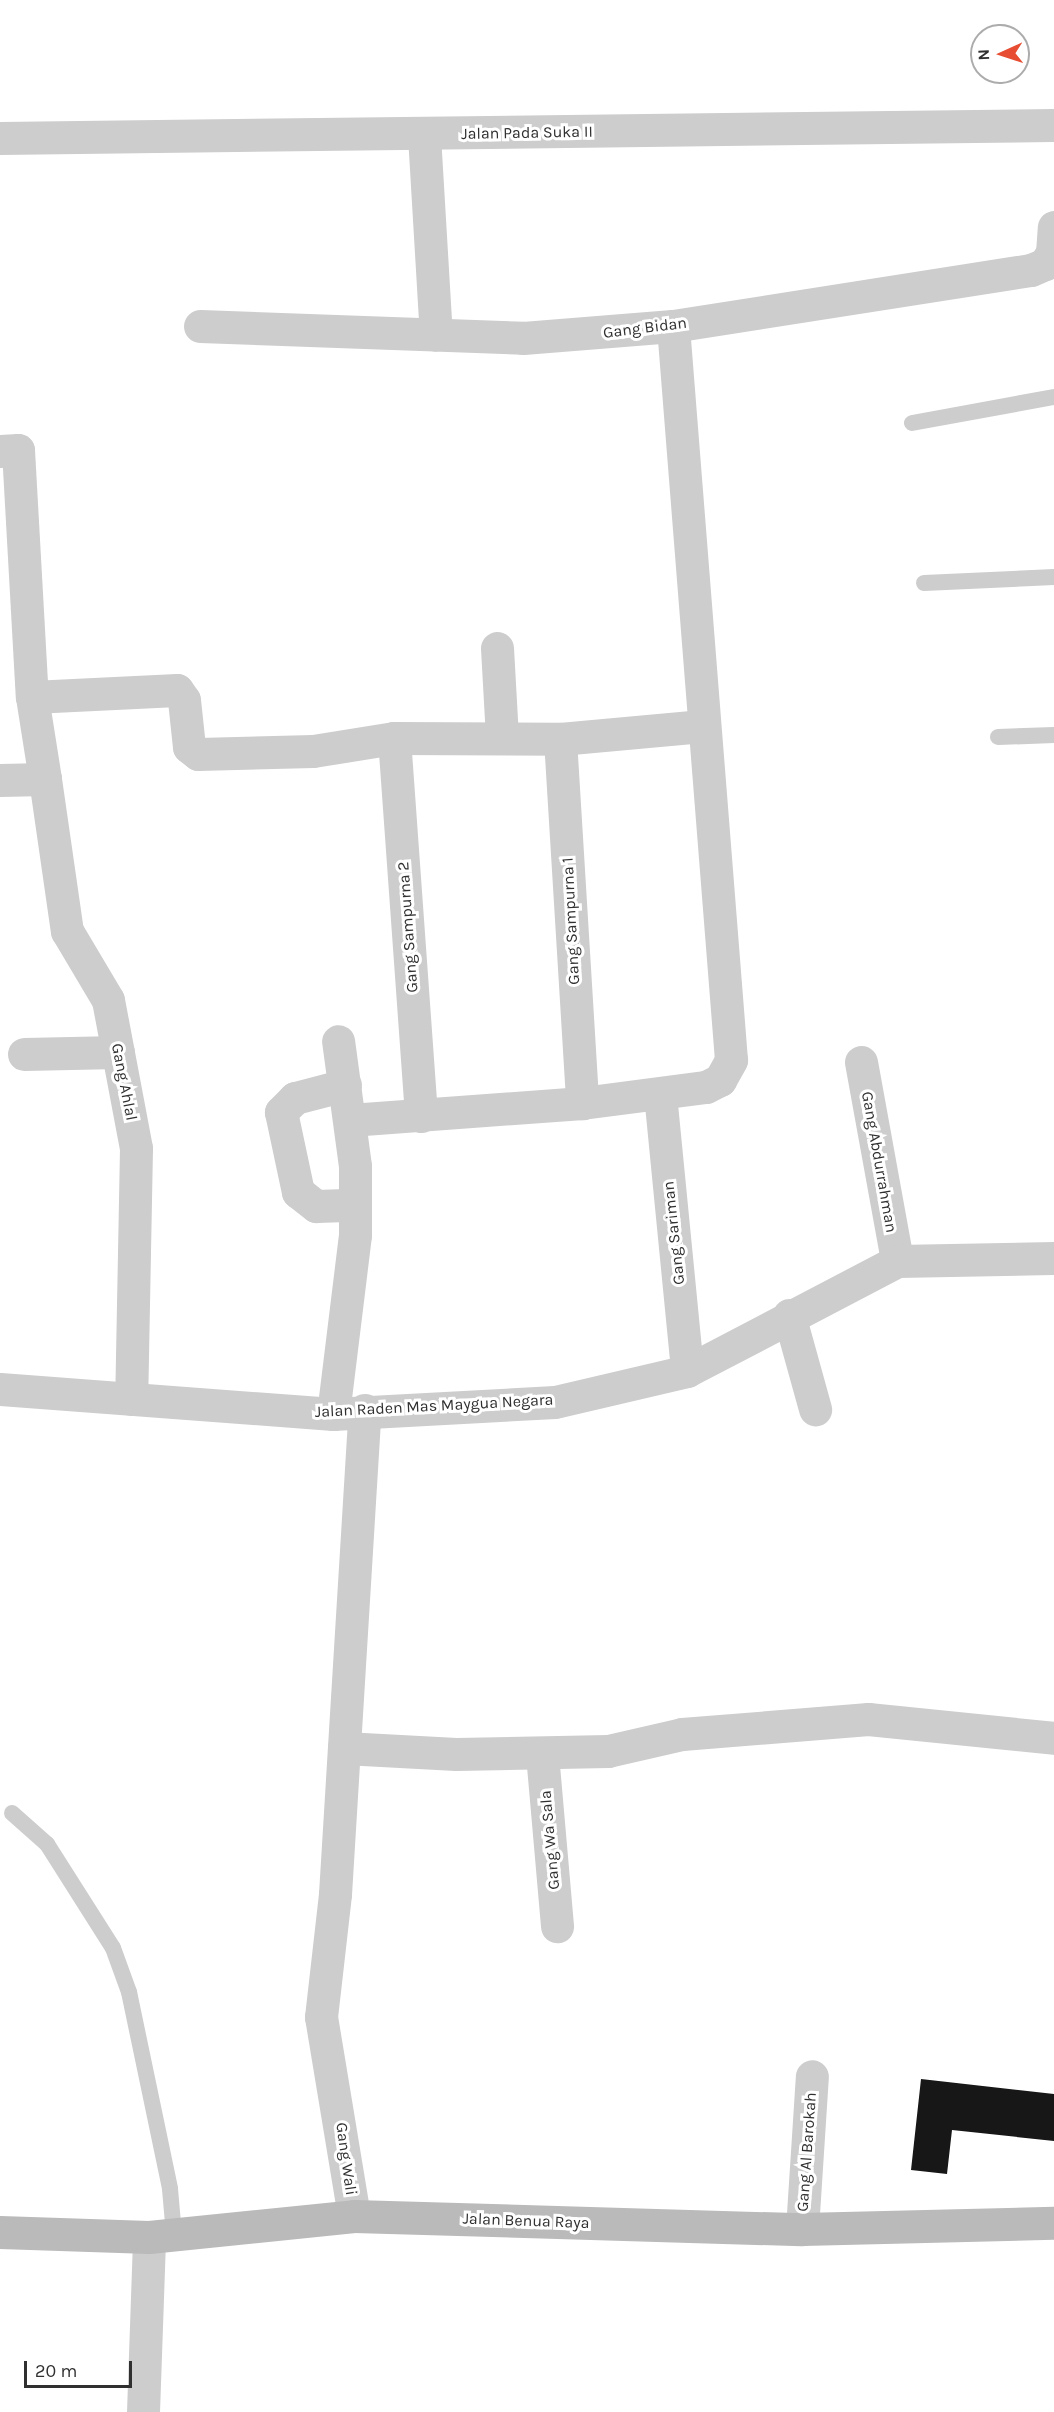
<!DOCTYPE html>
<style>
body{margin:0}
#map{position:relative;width:1054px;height:2412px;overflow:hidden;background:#fff;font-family:Karla,sans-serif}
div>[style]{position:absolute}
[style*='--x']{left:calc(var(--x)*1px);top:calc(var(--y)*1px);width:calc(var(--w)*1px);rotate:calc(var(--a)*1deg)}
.building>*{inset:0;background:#171717}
.lane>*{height:16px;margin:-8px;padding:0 8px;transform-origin:8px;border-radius:8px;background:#cdcdcd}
.street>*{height:33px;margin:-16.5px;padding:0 16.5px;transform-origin:16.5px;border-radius:16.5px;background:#cdcdcd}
.secondary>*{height:33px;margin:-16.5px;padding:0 16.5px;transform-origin:16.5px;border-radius:16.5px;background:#bababa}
span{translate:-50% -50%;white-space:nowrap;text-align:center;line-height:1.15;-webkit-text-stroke:6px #fff;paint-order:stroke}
.street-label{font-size:16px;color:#303030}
.north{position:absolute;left:970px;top:24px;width:60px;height:60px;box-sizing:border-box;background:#fff;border:2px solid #acacac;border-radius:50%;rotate:267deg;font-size:16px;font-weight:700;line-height:24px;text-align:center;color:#303030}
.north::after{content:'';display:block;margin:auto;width:21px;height:27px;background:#e74d32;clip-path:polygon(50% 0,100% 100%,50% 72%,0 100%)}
.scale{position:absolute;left:24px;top:2361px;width:108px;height:27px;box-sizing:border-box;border:3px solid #303030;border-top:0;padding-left:8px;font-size:18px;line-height:21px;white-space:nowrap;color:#303030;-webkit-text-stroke:4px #fff;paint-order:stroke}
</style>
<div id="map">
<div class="building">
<i style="clip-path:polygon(921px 2079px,1054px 2094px,1054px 2141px,952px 2130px,947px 2174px,911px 2170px)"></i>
</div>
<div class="lane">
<i style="--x:912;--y:423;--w:144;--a:-10.4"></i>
<i style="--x:924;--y:583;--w:130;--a:-2.6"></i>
<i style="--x:998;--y:737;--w:56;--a:-2"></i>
<i style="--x:12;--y:1813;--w:47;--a:41.5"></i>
<i style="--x:47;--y:1844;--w:123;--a:57.6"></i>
<i style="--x:113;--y:1948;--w:47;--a:70"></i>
<i style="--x:129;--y:1992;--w:201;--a:78.2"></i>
<i style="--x:170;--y:2189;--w:46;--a:85"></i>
</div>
<div class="street">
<i style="--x:424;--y:135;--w:200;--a:86.6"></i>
<i style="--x:0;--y:138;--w:1054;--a:-0.71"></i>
<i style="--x:200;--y:326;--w:323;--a:2.1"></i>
<i style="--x:523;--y:338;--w:150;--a:-4.6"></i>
<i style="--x:673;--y:326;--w:362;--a:-8.9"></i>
<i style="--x:1031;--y:270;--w:15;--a:-23"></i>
<i style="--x:1045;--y:264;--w:13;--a:-58"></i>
<i style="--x:1052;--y:253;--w:26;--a:-86"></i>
<i style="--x:0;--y:451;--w:18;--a:-3"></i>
<i style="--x:18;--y:450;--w:247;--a:86.8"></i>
<i style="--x:497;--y:648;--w:90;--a:86.8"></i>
<i style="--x:394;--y:738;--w:379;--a:85.9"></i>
<i style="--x:560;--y:739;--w:365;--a:86.5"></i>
<i style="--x:45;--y:779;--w:154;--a:81.8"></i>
<i style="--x:67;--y:931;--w:80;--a:59.3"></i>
<i style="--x:108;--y:1000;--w:151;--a:79.3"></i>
<i style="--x:136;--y:1148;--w:251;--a:91.1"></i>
<i style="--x:0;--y:780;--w:45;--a:-1.3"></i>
<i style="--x:45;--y:779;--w:83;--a:-99"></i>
<i style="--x:32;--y:697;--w:145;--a:-2.8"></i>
<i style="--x:177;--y:690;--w:12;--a:55"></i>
<i style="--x:184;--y:700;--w:47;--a:83.9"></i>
<i style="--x:189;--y:747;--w:11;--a:38"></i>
<i style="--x:198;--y:754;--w:115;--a:-1.5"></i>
<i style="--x:313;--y:751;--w:82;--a:-9.1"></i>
<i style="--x:394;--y:738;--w:166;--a:0.3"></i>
<i style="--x:560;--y:739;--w:143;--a:-5.2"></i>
<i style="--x:24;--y:1054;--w:94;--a:-1.2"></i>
<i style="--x:861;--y:1062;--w:202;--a:79.7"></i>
<i style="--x:345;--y:1085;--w:52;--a:165.4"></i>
<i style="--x:295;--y:1098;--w:20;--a:135"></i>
<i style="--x:281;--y:1112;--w:82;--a:78"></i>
<i style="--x:298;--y:1192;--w:23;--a:38"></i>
<i style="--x:316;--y:1206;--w:38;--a:-2"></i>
<i style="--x:660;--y:1094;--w:278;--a:84.4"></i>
<i style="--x:350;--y:1120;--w:233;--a:-4.2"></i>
<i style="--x:582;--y:1103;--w:125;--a:-7.4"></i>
<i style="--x:706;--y:1087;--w:16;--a:-27"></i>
<i style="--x:720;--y:1080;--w:23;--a:-61"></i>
<i style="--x:731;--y:1060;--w:736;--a:-94.52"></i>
<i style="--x:789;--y:1315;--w:98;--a:74.5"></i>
<i style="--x:0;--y:1389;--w:334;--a:4.3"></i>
<i style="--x:333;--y:1414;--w:222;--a:-3.1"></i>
<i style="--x:555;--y:1402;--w:136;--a:-13.2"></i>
<i style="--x:687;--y:1371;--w:237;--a:-27.6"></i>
<i style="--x:897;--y:1261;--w:157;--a:-1.1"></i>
<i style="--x:333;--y:1414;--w:180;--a:-83"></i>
<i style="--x:355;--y:1235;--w:69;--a:-90"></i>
<i style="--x:355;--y:1166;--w:126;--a:-97.7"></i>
<i style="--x:344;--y:1748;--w:112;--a:3.1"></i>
<i style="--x:456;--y:1754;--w:152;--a:-1.1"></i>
<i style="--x:608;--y:1751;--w:76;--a:-12.9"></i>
<i style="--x:682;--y:1734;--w:187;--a:-4.6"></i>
<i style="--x:868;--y:1719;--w:187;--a:5.8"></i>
<i style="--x:542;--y:1754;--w:173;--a:85"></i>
<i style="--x:354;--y:2216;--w:202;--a:-99.4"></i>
<i style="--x:321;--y:2017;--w:124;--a:-83.5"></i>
<i style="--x:335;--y:1894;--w:485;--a:-86.5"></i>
<i style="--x:802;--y:2229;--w:153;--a:-86.3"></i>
<i style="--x:143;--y:2412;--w:175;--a:-88"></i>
</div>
<div class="secondary">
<i style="--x:0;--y:2232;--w:149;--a:1.9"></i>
<i style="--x:149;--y:2237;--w:206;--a:-5.8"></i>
<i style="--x:354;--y:2216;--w:448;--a:1.7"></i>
<i style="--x:802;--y:2229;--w:252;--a:-1.4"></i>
</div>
<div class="street-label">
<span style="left:527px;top:133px;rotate:-1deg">Jalan Pada Suka II</span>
<span style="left:645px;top:328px;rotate:-7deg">Gang Bidan</span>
<span style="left:571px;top:921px;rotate:-93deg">Gang Sampurna 1</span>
<span style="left:408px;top:927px;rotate:-94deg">Gang Sampurna 2</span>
<span style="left:124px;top:1082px;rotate:79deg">Gang Ahlal</span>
<span style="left:879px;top:1162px;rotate:80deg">Gang Abdurrahman</span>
<span style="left:674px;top:1233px;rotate:-96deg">Gang Sariman</span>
<span style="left:434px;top:1406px;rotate:-3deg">Jalan Raden Mas Maygua Negara</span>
<span style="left:550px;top:1840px;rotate:-95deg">Gang Wa Sala</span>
<span style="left:807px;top:2152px;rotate:-86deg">Gang Al Barokah</span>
<span style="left:346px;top:2159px;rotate:82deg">Gang Wali</span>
<span style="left:526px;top:2221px;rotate:2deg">Jalan Benua Raya</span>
</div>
<div class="north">N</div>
<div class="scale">20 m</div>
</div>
